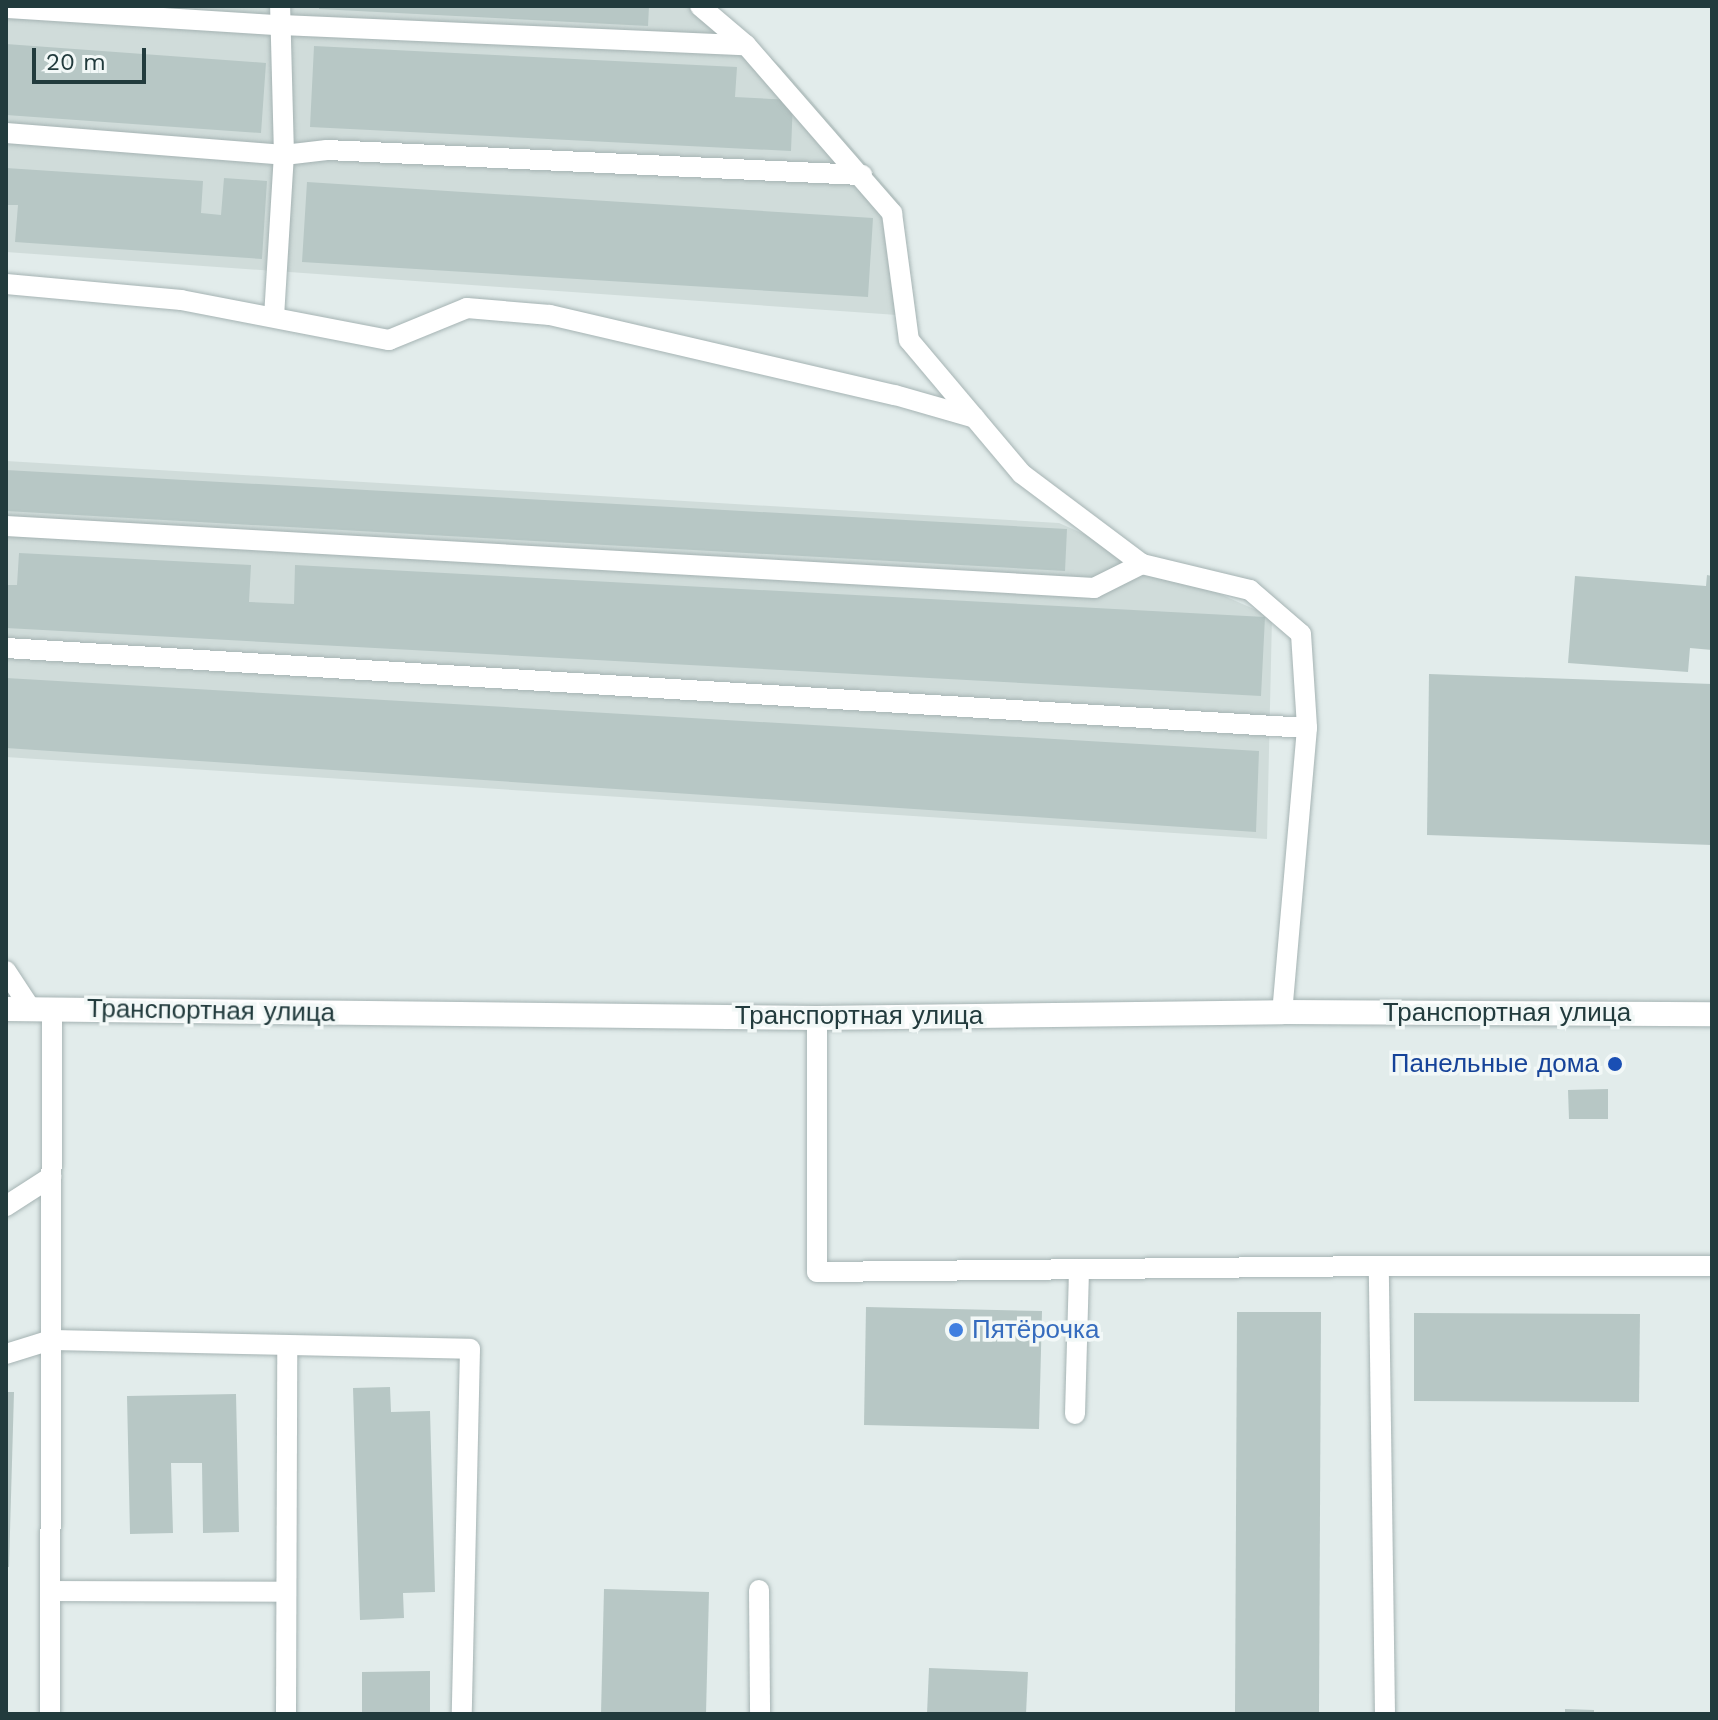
<!DOCTYPE html>
<meta charset="utf-8">
<style>
body{margin:0}
#map{position:relative;width:1718px;height:1720px;overflow:hidden;background:#e2eceb;font-family:"Work Sans",sans-serif}
div>[style]{position:absolute}
[style*='--x']{left:calc(var(--x)*1px);top:calc(var(--y)*1px);width:calc(var(--w)*1px);rotate:calc(var(--a)*1deg)}
.built>*{inset:0;background:#d0dcda}
.building>*{inset:0;background:#b7c7c5}
.roads{filter:drop-shadow(0 0 2px #a5b3b3) drop-shadow(0 0 2px #a5b3b3)}
.service>*{height:20px;margin:-10px;padding:0 10px;transform-origin:10px;border-radius:10px;background:#fff}
.secondary>*{height:24px;margin:-12px;padding:0 12px;transform-origin:12px;border-radius:12px;background:#fff}
.dots>*{width:22px;height:22px;translate:-50% -50%;box-sizing:border-box;border:4px solid #f2f8f7;border-radius:50%}
span{translate:-50% -50%;white-space:nowrap;text-align:center;line-height:1.15;-webkit-text-stroke:7px #f2f8f7;paint-order:stroke}
.street-label{font-size:26px;color:#223b3d}
.transit-label{font-size:26px;color:#164399}
.right{translate:-100% -50%;text-align:right}
.shop-label{font-size:26px;color:#366cbe}
.left{translate:0 -50%;text-align:left}
.frame{position:absolute;inset:0;border:8px solid #223b3d;pointer-events:none}
.scale{position:absolute;left:32px;top:48px;width:114px;height:36px;box-sizing:border-box;border:4px solid #223b3d;border-top:0;padding-left:10px;font-size:24px;line-height:28px;white-space:nowrap;color:#223b3d;-webkit-text-stroke:6px #f2f8f7;paint-order:stroke}
</style>
<div id="map">
<div class="built">
<i style="clip-path:polygon(6px 6px,707px 6px,782px 67px,900px 203px,897px 315px,6px 252px)"></i>
<i style="clip-path:polygon(6px 461px,1059px 523px,1272px 617px,1267px 839px,6px 757px)"></i>
</div>
<div class="building">
<i style="clip-path:polygon(319px 6px,649px 6px,648px 26px,319px 9px)"></i>
<i style="clip-path:polygon(6px 44px,266px 63px,261px 133px,6px 115px)"></i>
<i style="clip-path:polygon(314px 46px,737px 67px,735px 97px,793px 100px,791px 151px,310px 127px)"></i>
<i style="clip-path:polygon(6px 168px,203px 181px,201px 213px,221px 215px,224px 178px,267px 181px,262px 259px,15px 242px,18px 205px,6px 205px)"></i>
<i style="clip-path:polygon(307px 182px,873px 218px,868px 297px,302px 262px)"></i>
<i style="clip-path:polygon(6px 470px,1067px 529px,1065px 571px,6px 511px)"></i>
<i style="clip-path:polygon(19px 553px,251px 565px,249px 602px,294px 604px,295px 565px,1265px 617px,1261px 696px,6px 628px,6px 585px,17px 585px)"></i>
<i style="clip-path:polygon(1707px 575px,1712px 576px,1712px 650px,1690px 648px,1688px 672px,1568px 663px,1575px 576px,1706px 586px)"></i>
<i style="clip-path:polygon(1429px 674px,1712px 684px,1712px 845px,1427px 835px)"></i>
<i style="clip-path:polygon(6px 678px,1259px 751px,1256px 832px,6px 748px)"></i>
<i style="clip-path:polygon(1608px 1089px,1608px 1119px,1569px 1119px,1568px 1090px)"></i>
<i style="clip-path:polygon(866px 1307px,1042px 1311px,1039px 1429px,864px 1425px)"></i>
<i style="clip-path:polygon(1237px 1312px,1321px 1312px,1319px 1714px,1235px 1714px)"></i>
<i style="clip-path:polygon(1414px 1313px,1640px 1314px,1639px 1402px,1414px 1401px)"></i>
<i style="clip-path:polygon(390px 1387px,391px 1412px,430px 1411px,435px 1592px,403px 1593px,404px 1618px,360px 1620px,353px 1388px)"></i>
<i style="clip-path:polygon(6px 1392px,14px 1392px,9px 1567px,6px 1567px)"></i>
<i style="clip-path:polygon(236px 1394px,239px 1532px,203px 1533px,202px 1463px,171px 1463px,173px 1533px,130px 1534px,127px 1396px)"></i>
<i style="clip-path:polygon(604px 1589px,709px 1592px,706px 1714px,601px 1714px)"></i>
<i style="clip-path:polygon(929px 1668px,1028px 1672px,1026px 1714px,927px 1714px)"></i>
<i style="clip-path:polygon(430px 1671px,430px 1714px,362px 1714px,362px 1672px)"></i>
<i style="clip-path:polygon(1565px 1709px,1594px 1710px,1594px 1714px,1565px 1714px)"></i>
</div>
<div class="roads">
<div class="service">
<i style="--x:700;--y:6;--w:60;--a:40.3"></i>
<i style="--x:6;--y:8;--w:275;--a:3.6"></i>
<i style="--x:280;--y:25;--w:466;--a:2.5"></i>
<i style="--x:746;--y:45;--w:223;--a:49"></i>
<i style="--x:892;--y:213;--w:128;--a:82.4"></i>
<i style="--x:909;--y:340;--w:175;--a:49.9"></i>
<i style="--x:1022;--y:474;--w:150;--a:36.9"></i>
<i style="--x:1142;--y:564;--w:111;--a:13.5"></i>
<i style="--x:1250;--y:590;--w:67;--a:40.8"></i>
<i style="--x:1301;--y:634;--w:94;--a:86.3"></i>
<i style="--x:1307;--y:728;--w:285;--a:95"></i>
<i style="--x:6;--y:133;--w:279;--a:4.5"></i>
<i style="--x:284;--y:155;--w:43;--a:-6.6"></i>
<i style="--x:327;--y:150;--w:536;--a:2.68"></i>
<i style="--x:6;--y:284;--w:176;--a:5.2"></i>
<i style="--x:181;--y:300;--w:212;--a:10.9"></i>
<i style="--x:389;--y:340;--w:84;--a:-22.3"></i>
<i style="--x:467;--y:308;--w:83;--a:4.8"></i>
<i style="--x:550;--y:315;--w:354;--a:13.1"></i>
<i style="--x:895;--y:395;--w:83;--a:16"></i>
<i style="--x:274;--y:317;--w:162;--a:-86.5"></i>
<i style="--x:284;--y:155;--w:149;--a:-91.5"></i>
<i style="--x:6;--y:526;--w:1090;--a:3.26"></i>
<i style="--x:1094;--y:588;--w:54;--a:-26.6"></i>
<i style="--x:6;--y:648;--w:1303;--a:3.52"></i>
<i style="--x:6;--y:971;--w:45;--a:56.7"></i>
<i style="--x:817;--y:1018;--w:254;--a:90"></i>
<i style="--x:817;--y:1272;--w:562;--a:-0.61"></i>
<i style="--x:6;--y:1206;--w:54;--a:-32.8"></i>
<i style="--x:6;--y:1354;--w:47;--a:-17.3"></i>
<i style="--x:51;--y:1340;--w:419;--a:1.2"></i>
<i style="--x:470;--y:1349;--w:365;--a:91.3"></i>
<i style="--x:1075;--y:1414;--w:145;--a:-88.4"></i>
<i style="--x:759;--y:1590;--w:124;--a:89.5"></i>
<i style="--x:50;--y:1591;--w:236;--a:0.2"></i>
<i style="--x:50;--y:1714;--w:705;--a:-89.84"></i>
<i style="--x:286;--y:1714;--w:369;--a:-89.8"></i>
<i style="--x:1385;--y:1714;--w:448;--a:-90.8"></i>
<i style="--x:1379;--y:1266;--w:333;--a:0"></i>
</div>
<div class="secondary">
<i style="--x:6;--y:1009;--w:811;--a:0.64"></i>
<i style="--x:817;--y:1018;--w:465;--a:-0.7"></i>
<i style="--x:1282;--y:1012;--w:430;--a:0.3"></i>
</div>
</div>
<div class="dots">
<i style="left:1615px;top:1064px;background:#1a4fb4"></i>
<i style="left:956px;top:1330px;background:#3f7fe0"></i>
</div>
<div class="street-label">
<span style="left:211px;top:1011px;rotate:1deg">Транспортная улица</span>
<span style="left:1507px;top:1013px">Транспортная улица</span>
<span style="left:859px;top:1016px">Транспортная улица</span>
</div>
<div class="transit-label">
<span class="right" style="left:1599px;top:1064px">Панельные дома</span>
</div>
<div class="shop-label">
<span class="left" style="left:972px;top:1330px">Пятёрочка</span>
</div>
<div class="frame"></div>
<div class="scale">20 m</div>
</div>
